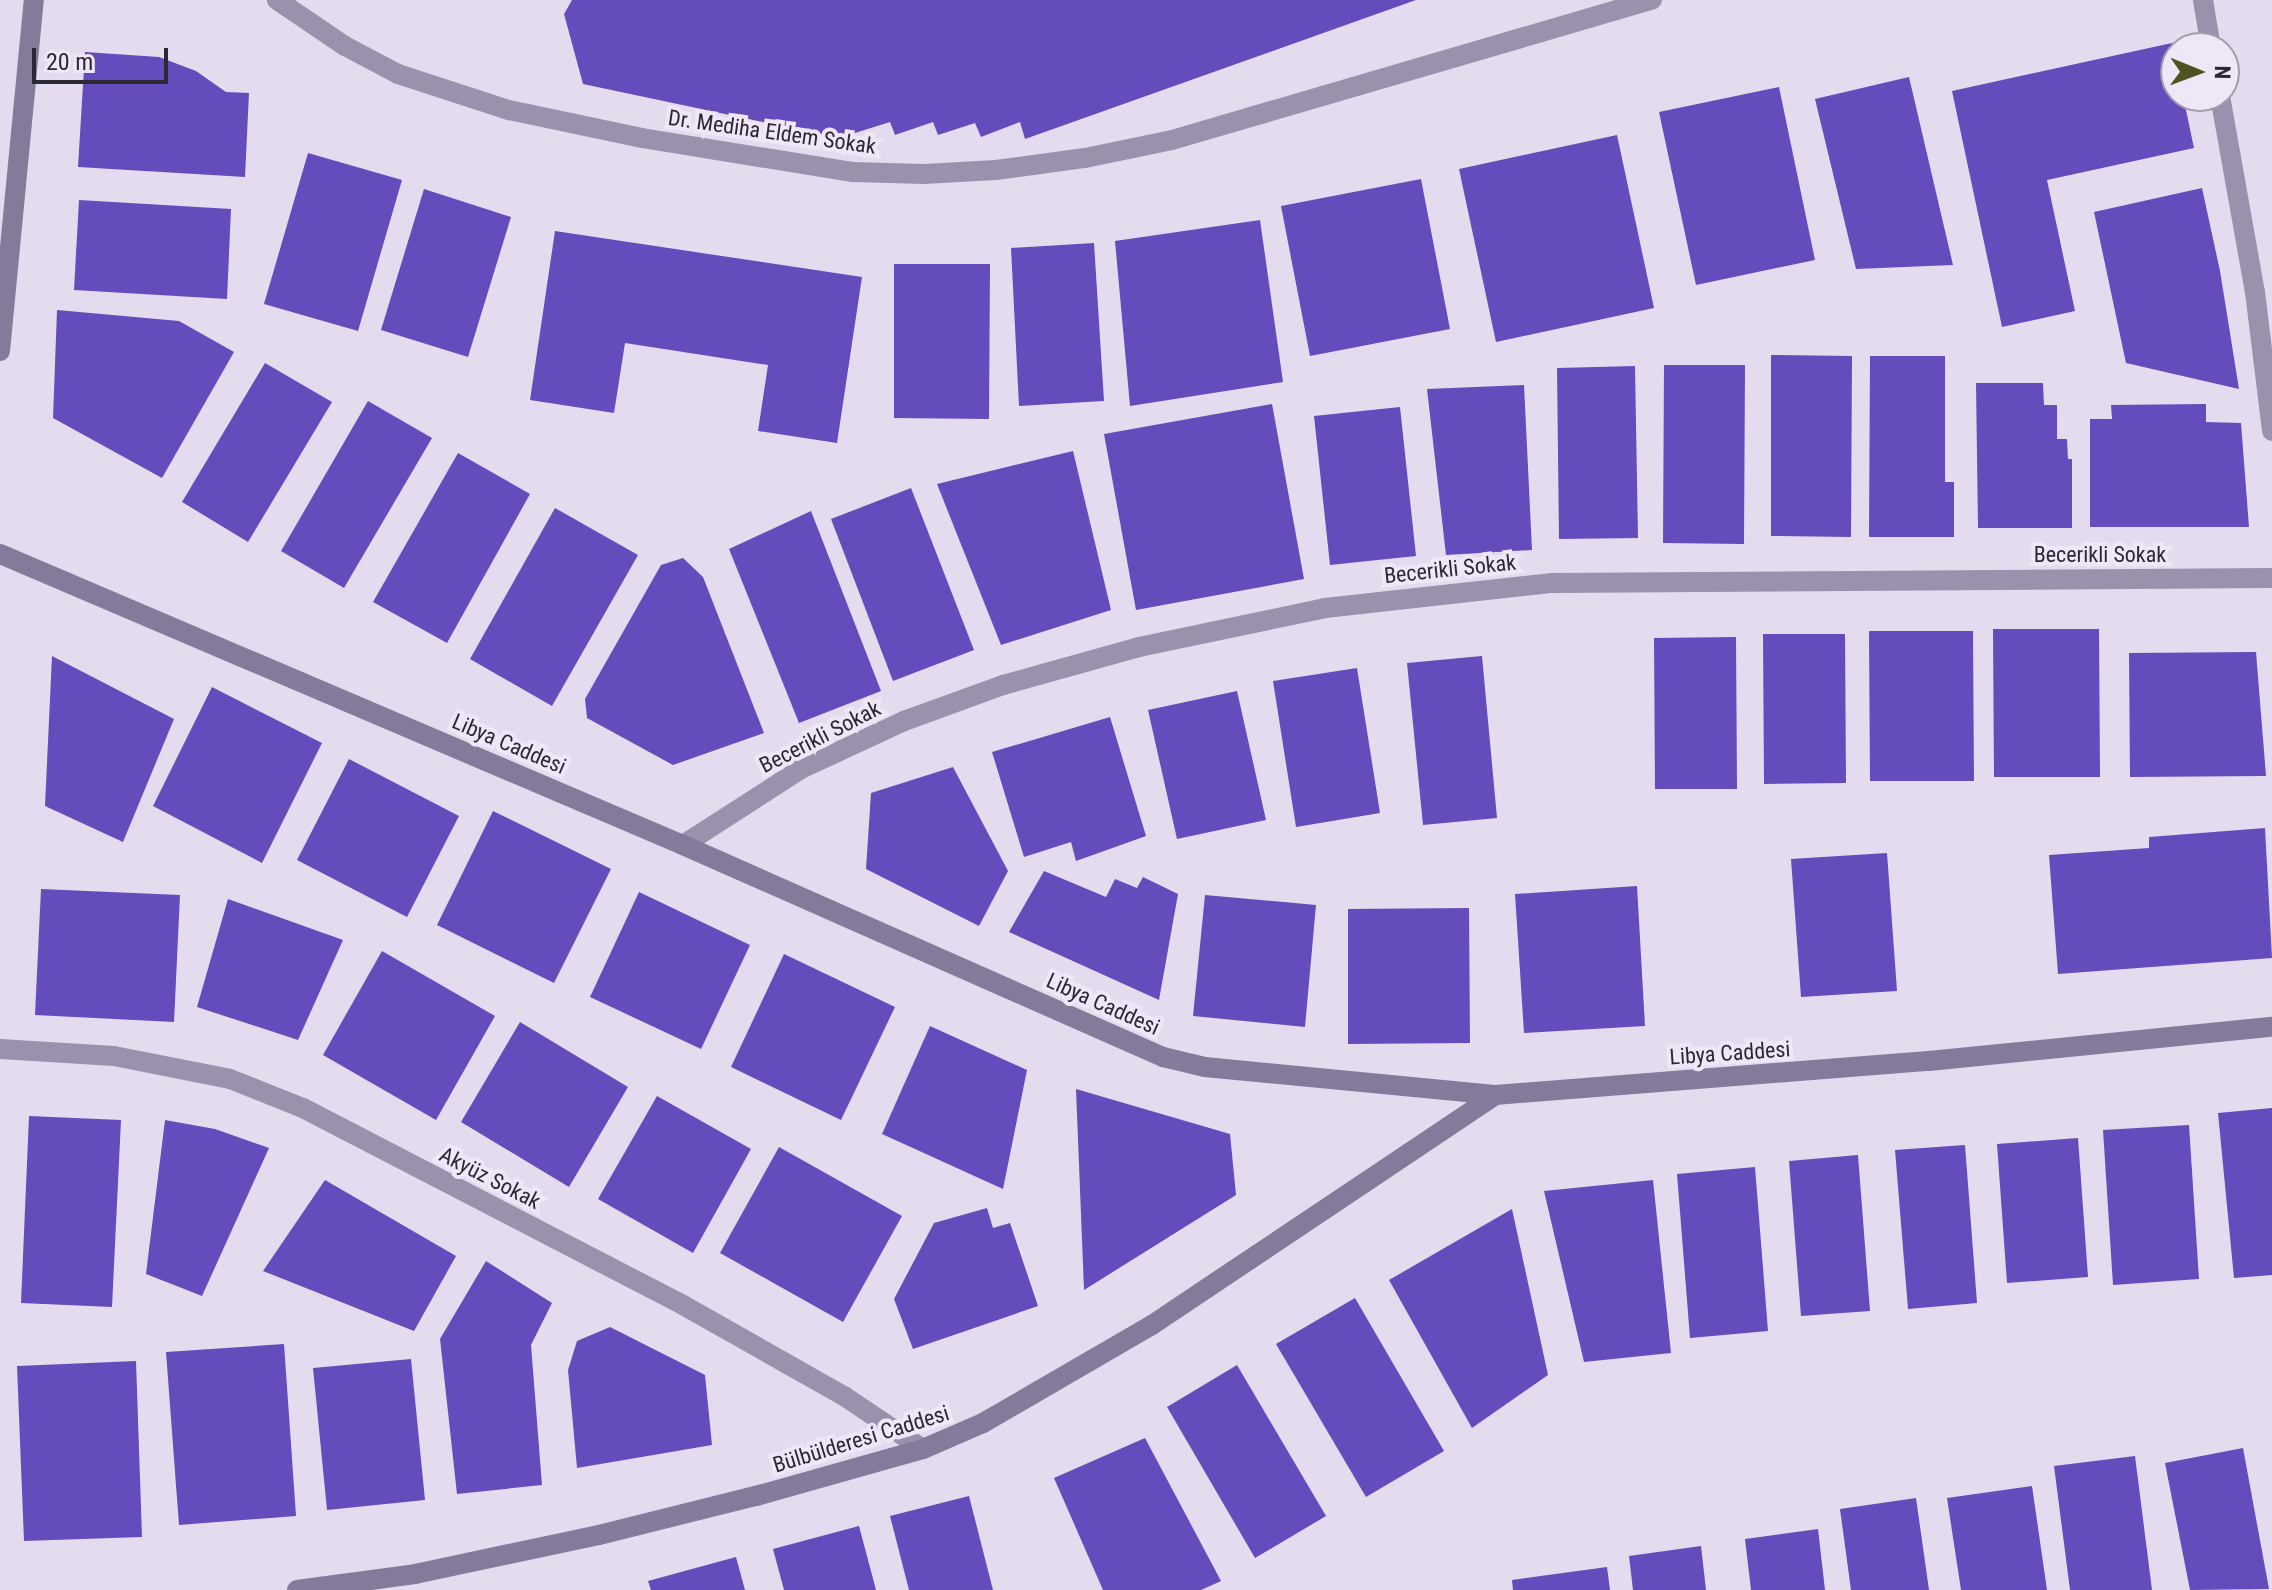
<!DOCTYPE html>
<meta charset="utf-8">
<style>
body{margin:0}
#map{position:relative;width:2272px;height:1590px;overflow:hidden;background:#e5dbef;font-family:"Roboto Condensed",sans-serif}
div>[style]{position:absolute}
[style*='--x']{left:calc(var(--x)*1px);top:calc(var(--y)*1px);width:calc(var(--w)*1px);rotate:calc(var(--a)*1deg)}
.building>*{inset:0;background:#644cbc}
.street>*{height:20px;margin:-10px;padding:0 10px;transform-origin:10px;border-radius:10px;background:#9c91ac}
.secondary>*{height:20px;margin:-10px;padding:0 10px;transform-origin:10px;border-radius:10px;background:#847a9a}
span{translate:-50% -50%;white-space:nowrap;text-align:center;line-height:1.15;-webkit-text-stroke:8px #efe7f8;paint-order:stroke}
.street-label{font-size:22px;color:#2b2834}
.north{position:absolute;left:2160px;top:32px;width:80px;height:80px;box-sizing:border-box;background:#efe7f8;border:2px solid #a19baa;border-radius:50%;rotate:91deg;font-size:22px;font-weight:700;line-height:32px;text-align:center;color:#2b2834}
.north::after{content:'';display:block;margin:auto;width:28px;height:36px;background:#505221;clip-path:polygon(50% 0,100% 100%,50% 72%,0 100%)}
.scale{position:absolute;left:32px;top:48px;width:136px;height:36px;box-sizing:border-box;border:4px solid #2b2834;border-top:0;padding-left:10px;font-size:24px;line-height:28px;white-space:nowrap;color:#2b2834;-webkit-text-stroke:6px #efe7f8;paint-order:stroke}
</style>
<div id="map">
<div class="building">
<i style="clip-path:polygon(572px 0,1416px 0,1025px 139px,1020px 122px,981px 137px,975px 123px,938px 135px,933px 122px,895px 135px,890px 122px,839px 138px,583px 84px,564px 14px)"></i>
<i style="clip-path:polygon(2172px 43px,2176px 96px,2183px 96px,2194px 148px,2047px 180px,2075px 311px,2002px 327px,1952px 91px)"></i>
<i style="clip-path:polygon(85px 52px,159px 57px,196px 71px,226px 92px,249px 93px,245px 177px,78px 167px)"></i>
<i style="clip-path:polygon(1909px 77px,1953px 265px,1856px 269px,1815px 99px)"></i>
<i style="clip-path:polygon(1779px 87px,1815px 260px,1696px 285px,1659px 112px)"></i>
<i style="clip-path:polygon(1617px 135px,1654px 308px,1496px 342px,1459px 169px)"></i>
<i style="clip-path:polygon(308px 153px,402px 180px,358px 331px,264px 304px)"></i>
<i style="clip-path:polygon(1421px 179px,1450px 329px,1310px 356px,1281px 206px)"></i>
<i style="clip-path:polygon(2202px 188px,2220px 271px,2239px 389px,2126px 363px,2094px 212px)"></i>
<i style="clip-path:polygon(424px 189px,511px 217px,468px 357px,381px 330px)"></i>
<i style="clip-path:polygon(79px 200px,231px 209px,227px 299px,74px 290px)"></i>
<i style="clip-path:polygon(1260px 220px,1283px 382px,1130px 406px,1115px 241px)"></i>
<i style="clip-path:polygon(555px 231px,862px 277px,837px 443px,758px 431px,768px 365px,625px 343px,614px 413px,530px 400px)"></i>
<i style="clip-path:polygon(1094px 243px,1104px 401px,1019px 406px,1011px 248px)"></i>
<i style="clip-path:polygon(894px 264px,990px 264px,989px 419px,894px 418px)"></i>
<i style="clip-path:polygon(57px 310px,179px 321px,234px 352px,162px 478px,53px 418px)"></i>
<i style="clip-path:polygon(1771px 355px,1852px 356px,1851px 537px,1771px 536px)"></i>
<i style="clip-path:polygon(1870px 356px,1945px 356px,1945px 482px,1954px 482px,1954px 537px,1869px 537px)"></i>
<i style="clip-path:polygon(265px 363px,332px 402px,248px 542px,182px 502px)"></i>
<i style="clip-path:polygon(1664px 365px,1745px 365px,1744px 544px,1663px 543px)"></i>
<i style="clip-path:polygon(1635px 366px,1638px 538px,1559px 539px,1557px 368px)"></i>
<i style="clip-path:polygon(1976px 383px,2043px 383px,2044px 405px,2057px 405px,2057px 439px,2067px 439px,2068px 459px,2072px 459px,2072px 528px,1978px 528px)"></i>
<i style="clip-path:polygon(1524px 385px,1532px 550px,1446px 555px,1427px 389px)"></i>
<i style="clip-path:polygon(368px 401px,432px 438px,344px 588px,281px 551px)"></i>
<i style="clip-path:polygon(1272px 404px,1304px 579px,1136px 610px,1104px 434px)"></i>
<i style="clip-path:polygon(2206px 404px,2206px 422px,2241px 423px,2249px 527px,2090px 527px,2090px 419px,2112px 419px,2111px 405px)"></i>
<i style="clip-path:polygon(1400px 407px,1416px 556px,1330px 565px,1314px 416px)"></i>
<i style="clip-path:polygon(1073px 451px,1111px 610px,1001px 645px,937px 484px)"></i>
<i style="clip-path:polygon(458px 453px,530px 494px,447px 643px,373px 602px)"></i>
<i style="clip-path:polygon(911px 488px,974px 650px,893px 681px,831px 519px)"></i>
<i style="clip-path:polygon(555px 508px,638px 555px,552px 706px,470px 659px)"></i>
<i style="clip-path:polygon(811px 511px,881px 691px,799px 723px,729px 549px)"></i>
<i style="clip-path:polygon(683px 558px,703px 577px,764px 733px,673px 765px,587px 718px,585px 699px,661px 565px)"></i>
<i style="clip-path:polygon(1993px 629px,2099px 629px,2100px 777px,1994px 777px)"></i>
<i style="clip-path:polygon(1869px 631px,1973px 631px,1974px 781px,1870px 781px)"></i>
<i style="clip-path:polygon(1763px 634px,1845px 634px,1846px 783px,1764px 784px)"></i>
<i style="clip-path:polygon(1736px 637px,1737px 789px,1655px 789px,1654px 638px)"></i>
<i style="clip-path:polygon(2256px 652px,2266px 776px,2130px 777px,2129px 653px)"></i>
<i style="clip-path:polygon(52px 656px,174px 719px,123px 842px,45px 806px)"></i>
<i style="clip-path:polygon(1482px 656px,1497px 818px,1423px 825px,1407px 663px)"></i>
<i style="clip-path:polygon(1357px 668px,1380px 813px,1296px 827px,1273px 681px)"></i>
<i style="clip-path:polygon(212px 687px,322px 743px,262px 863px,153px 806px)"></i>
<i style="clip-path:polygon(1237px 691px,1266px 820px,1177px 839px,1148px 710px)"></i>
<i style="clip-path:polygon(1110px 717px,1146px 836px,1076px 861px,1071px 842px,1024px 857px,992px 752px)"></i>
<i style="clip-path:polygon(349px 759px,459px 816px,407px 917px,297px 860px)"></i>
<i style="clip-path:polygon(953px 767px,1008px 871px,979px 926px,866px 869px,871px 793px)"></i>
<i style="clip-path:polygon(493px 811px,611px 869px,554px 983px,437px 925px)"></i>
<i style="clip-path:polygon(2265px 828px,2272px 958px,2058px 974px,2049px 855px,2149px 848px,2149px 837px)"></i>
<i style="clip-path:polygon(1887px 853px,1897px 991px,1801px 997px,1791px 859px)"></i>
<i style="clip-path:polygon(1044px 871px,1106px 897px,1115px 879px,1137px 888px,1143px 877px,1178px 894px,1159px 1000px,1009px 932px)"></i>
<i style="clip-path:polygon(1637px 886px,1645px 1026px,1524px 1033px,1515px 894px)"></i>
<i style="clip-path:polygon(41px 889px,180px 895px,174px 1022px,35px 1015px)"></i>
<i style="clip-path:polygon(639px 892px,750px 945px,701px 1049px,590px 997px)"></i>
<i style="clip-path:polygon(1205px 895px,1316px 905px,1305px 1027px,1193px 1016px)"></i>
<i style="clip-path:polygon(228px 899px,343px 940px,298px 1040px,197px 1007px)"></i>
<i style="clip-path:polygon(1469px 908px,1470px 1043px,1348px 1044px,1348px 909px)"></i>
<i style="clip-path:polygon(382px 951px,495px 1016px,436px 1120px,323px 1055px)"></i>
<i style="clip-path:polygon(784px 954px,895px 1007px,841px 1120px,731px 1067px)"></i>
<i style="clip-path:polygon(520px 1022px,628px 1087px,569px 1187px,461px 1122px)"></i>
<i style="clip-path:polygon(930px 1026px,1027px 1070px,1003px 1189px,882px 1134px)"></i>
<i style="clip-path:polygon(1076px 1089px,1230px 1134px,1236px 1195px,1084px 1290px)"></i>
<i style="clip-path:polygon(657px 1096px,751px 1149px,693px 1253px,598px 1199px)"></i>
<i style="clip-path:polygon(2272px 1108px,2272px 1275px,2234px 1278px,2218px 1113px)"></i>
<i style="clip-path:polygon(29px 1116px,121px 1120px,112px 1307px,21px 1303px)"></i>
<i style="clip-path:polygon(165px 1120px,215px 1129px,269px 1148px,202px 1296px,146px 1274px)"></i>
<i style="clip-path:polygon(2189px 1125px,2199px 1279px,2113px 1285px,2103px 1130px)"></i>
<i style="clip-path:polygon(2078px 1138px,2088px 1277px,2007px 1283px,1997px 1144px)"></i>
<i style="clip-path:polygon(1965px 1145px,1977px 1303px,1908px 1309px,1895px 1150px)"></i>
<i style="clip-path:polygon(779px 1147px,902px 1216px,843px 1322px,720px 1253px)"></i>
<i style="clip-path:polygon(1858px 1155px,1870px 1311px,1801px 1316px,1789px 1161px)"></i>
<i style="clip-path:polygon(1755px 1167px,1768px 1331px,1690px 1338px,1677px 1174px)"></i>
<i style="clip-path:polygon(325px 1180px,456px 1256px,414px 1331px,263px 1271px)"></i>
<i style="clip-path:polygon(1653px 1180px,1671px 1353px,1584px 1362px,1544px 1191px)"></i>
<i style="clip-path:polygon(987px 1208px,993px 1228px,1010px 1223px,1038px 1306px,913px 1349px,894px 1299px,934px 1223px)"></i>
<i style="clip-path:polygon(1512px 1209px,1548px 1375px,1472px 1428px,1389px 1280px)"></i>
<i style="clip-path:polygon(486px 1261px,552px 1303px,531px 1345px,542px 1485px,457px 1494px,440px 1339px)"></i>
<i style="clip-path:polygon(1355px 1298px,1444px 1451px,1366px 1497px,1276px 1344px)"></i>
<i style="clip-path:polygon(610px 1327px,705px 1375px,712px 1445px,577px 1468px,568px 1370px,577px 1341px)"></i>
<i style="clip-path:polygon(284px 1344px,296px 1516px,179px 1525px,166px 1352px)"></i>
<i style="clip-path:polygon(411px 1359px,425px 1500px,327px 1510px,313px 1368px)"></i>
<i style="clip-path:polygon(136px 1361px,142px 1537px,24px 1541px,17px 1366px)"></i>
<i style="clip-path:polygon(1237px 1365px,1326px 1516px,1255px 1558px,1167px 1407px)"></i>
<i style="clip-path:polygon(1145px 1438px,1221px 1581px,1201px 1590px,1103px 1590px,1054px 1478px)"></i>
<i style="clip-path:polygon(2243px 1448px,2269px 1589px,2190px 1590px,2165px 1463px)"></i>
<i style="clip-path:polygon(2135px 1456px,2152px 1590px,2070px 1590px,2054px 1466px)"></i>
<i style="clip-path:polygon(2032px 1486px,2047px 1590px,1961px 1590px,1947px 1498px)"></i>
<i style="clip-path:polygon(969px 1496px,993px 1590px,909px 1590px,890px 1516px)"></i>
<i style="clip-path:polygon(1916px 1498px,1929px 1590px,1851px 1590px,1840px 1509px)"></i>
<i style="clip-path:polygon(859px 1526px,876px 1590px,784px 1590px,773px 1549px)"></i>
<i style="clip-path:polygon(1818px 1529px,1825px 1590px,1751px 1590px,1745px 1539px)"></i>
<i style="clip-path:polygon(1701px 1546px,1706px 1590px,1633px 1590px,1629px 1556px)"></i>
<i style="clip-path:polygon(736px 1557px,745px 1590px,651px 1590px,648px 1581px)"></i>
<i style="clip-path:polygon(1607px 1567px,1610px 1590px,1513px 1590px,1512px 1580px)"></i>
</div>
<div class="street">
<i style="--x:277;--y:0;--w:82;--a:34.1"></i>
<i style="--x:345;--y:46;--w:60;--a:27.8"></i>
<i style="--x:398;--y:74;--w:117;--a:18"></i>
<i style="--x:509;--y:110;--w:136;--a:11.9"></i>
<i style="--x:642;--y:138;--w:214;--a:9.2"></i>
<i style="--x:853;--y:172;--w:71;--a:1.6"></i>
<i style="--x:924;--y:174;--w:72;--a:-3.2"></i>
<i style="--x:996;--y:170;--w:90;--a:-7.7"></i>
<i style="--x:1085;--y:158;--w:89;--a:-11.7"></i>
<i style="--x:1172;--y:140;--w:500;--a:-16.3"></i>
<i style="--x:2203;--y:0;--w:49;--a:80.5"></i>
<i style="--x:2220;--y:96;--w:199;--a:79.9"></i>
<i style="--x:2255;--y:292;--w:140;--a:83"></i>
<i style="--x:683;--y:845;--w:140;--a:-32.8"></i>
<i style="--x:801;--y:769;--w:114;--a:-25"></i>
<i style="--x:904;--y:721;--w:105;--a:-20"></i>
<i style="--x:1003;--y:685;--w:141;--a:-15.6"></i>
<i style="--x:1139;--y:647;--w:190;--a:-11.8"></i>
<i style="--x:1325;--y:608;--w:229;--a:-6.3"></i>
<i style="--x:1553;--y:583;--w:719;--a:-0.4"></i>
<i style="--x:0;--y:1049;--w:114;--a:3.5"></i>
<i style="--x:114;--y:1056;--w:118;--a:11.2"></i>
<i style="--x:230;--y:1079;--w:79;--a:21.7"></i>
<i style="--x:303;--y:1108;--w:428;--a:27.4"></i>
<i style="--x:683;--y:1305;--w:185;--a:29.5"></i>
<i style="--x:844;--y:1396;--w:95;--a:33.9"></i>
</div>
<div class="secondary">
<i style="--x:0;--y:351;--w:353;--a:-84.5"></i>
<i style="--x:0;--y:554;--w:742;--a:23.08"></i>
<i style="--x:683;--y:845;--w:525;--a:23.83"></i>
<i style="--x:1163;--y:1057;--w:43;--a:13.4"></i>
<i style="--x:1205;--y:1067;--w:291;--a:5.5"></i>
<i style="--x:1495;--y:1095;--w:435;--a:-4.5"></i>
<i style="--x:1929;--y:1061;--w:345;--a:-5.7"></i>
<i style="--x:297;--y:1590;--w:119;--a:-7.7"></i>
<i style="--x:415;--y:1574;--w:188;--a:-12"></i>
<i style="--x:599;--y:1535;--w:162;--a:-14"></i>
<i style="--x:756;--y:1496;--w:173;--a:-15.7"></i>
<i style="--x:923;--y:1449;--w:65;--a:-23.4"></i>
<i style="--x:983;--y:1423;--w:195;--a:-30.1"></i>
<i style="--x:1152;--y:1325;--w:413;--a:-33.8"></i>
</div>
<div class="street-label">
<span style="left:772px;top:132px;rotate:8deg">Dr. Mediha Eldem Sokak</span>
<span style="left:2100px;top:555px">Becerikli Sokak</span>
<span style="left:1450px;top:569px;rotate:-6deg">Becerikli Sokak</span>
<span style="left:820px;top:737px;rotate:-27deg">Becerikli Sokak</span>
<span style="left:509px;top:744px;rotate:23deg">Libya Caddesi</span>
<span style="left:1103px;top:1004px;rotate:24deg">Libya Caddesi</span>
<span style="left:1730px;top:1053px;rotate:-4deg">Libya Caddesi</span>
<span style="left:490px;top:1178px;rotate:27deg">Akyüz Sokak</span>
<span style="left:861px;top:1439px;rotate:-17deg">Bülbülderesi Caddesi</span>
</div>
<div class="north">N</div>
<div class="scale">20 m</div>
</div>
